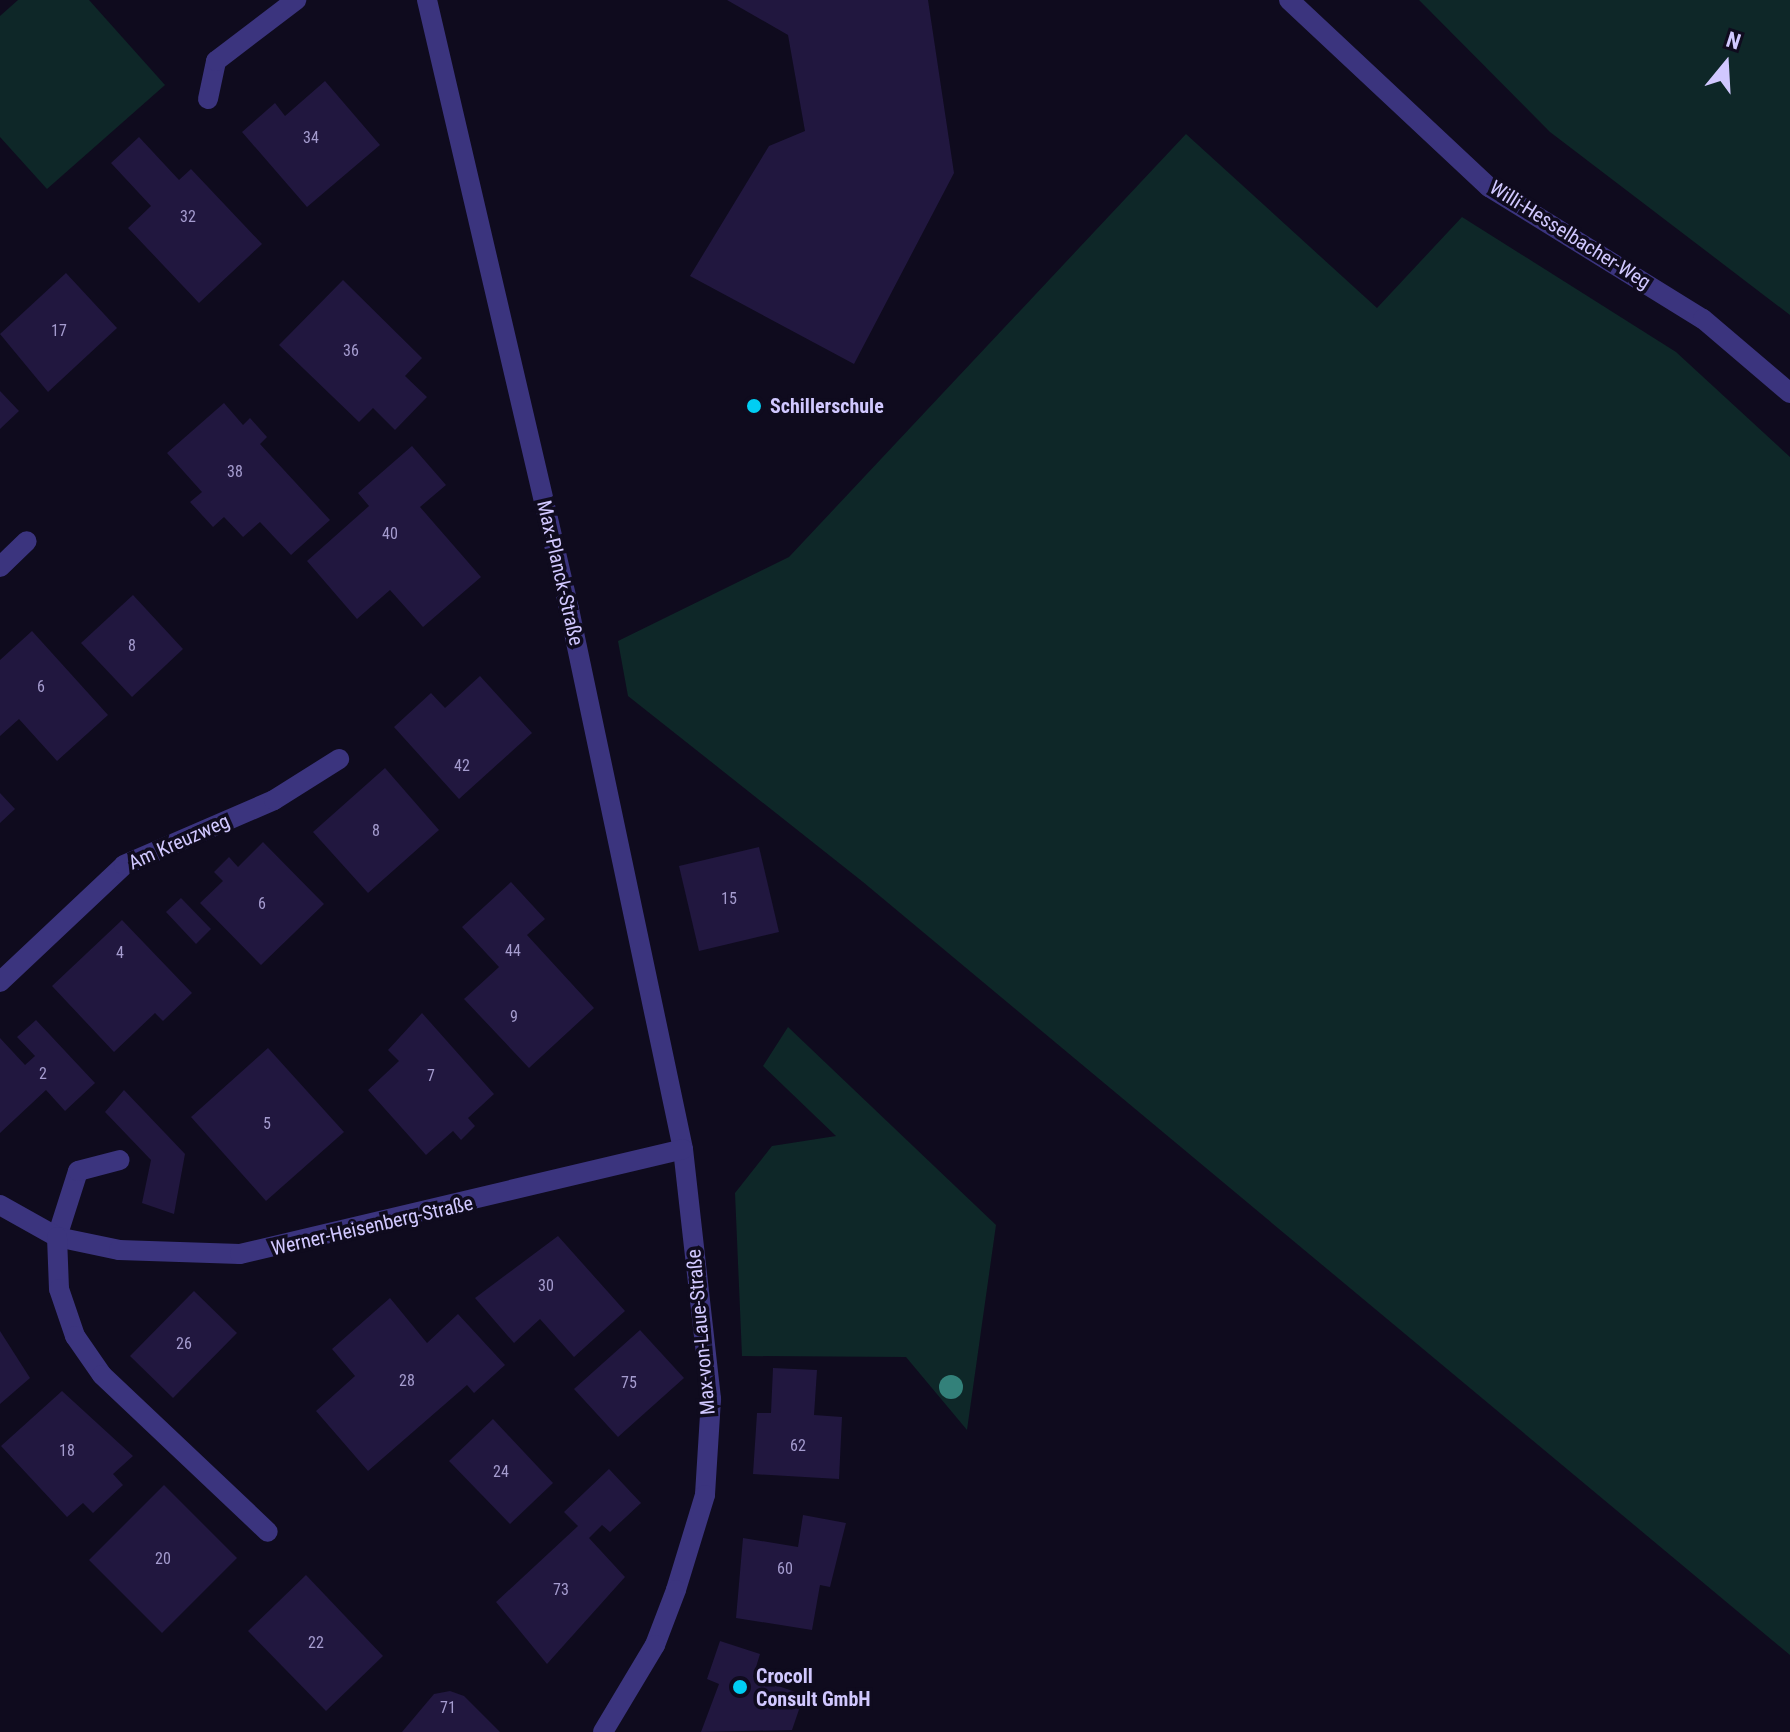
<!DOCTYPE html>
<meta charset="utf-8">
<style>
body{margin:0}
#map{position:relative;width:1790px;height:1732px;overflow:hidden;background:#0f0b1e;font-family:"Roboto Condensed",sans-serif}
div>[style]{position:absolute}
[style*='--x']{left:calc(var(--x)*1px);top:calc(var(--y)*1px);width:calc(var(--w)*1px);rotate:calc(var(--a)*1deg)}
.green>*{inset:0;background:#0e2728}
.building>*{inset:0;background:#21173f}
.service>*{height:20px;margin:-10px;padding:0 10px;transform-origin:10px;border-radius:10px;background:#3b347e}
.minor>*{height:20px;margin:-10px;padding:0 10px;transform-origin:10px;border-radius:10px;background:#3b347e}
.trees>*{width:24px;height:24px;margin:-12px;border-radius:50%;background:#33817a}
.dots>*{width:22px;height:22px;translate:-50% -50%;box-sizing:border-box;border:4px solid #0f0b1e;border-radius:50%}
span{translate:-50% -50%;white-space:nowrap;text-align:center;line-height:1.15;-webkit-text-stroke:7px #0f0b1e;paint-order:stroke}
.number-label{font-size:16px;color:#a59ccf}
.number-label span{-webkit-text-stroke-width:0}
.street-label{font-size:20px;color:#d1c8ff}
.poi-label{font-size:20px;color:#d1c8ff;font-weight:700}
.left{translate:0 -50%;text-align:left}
.north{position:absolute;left:1686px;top:24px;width:80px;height:80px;-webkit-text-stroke:6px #0f0b1e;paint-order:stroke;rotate:18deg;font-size:22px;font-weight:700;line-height:32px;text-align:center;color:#d1c8ff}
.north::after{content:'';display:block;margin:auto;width:28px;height:36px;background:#d1c8ff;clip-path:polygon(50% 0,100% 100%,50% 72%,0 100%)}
</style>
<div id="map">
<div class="green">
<i style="clip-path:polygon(18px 0,89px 0,165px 85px,47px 189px,0 137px,0 16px)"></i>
<i style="clip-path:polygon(1419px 0,1790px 0,1790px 315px,1550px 132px)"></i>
<i style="clip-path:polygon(1186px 134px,1377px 308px,1462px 217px,1676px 352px,1790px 457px,1790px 1655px,863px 882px,628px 696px,618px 641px,789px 557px)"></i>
<i style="clip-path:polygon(788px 1027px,996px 1225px,967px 1430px,906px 1357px,742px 1356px,735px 1193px,772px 1146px,836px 1136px,763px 1066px)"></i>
</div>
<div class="building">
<i style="clip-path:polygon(727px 0,928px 0,954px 173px,854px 364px,690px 276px,769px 146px,805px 131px,788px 35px)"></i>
<i style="clip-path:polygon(325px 81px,380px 145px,307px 207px,242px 132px,275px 103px,285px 116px)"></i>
<i style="clip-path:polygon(139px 137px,179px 180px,191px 169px,262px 244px,199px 303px,128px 228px,151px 206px,111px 163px)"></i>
<i style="clip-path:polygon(66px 273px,117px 328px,48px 392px,0 334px)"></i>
<i style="clip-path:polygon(343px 280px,422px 358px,405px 376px,427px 397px,395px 430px,373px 408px,359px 422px,279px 345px)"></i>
<i style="clip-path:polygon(0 391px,19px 411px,0 429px)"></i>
<i style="clip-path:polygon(224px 403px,243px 425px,250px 418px,267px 437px,260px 444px,330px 520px,291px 555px,260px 522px,243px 537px,224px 517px,213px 527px,190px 502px,202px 492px,167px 453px)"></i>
<i style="clip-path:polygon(412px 446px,446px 485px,420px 507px,481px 577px,423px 627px,390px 590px,357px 619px,307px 561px,369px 506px,358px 493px)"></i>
<i style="clip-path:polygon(133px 595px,183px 649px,132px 697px,81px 643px)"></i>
<i style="clip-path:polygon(32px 631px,108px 715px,57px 761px,19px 719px,0 736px,0 660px)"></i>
<i style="clip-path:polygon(480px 676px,532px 733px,459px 799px,394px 727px,431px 693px,445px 708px)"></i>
<i style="clip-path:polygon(385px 768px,439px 830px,368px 893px,313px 832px)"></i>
<i style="clip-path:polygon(0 793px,15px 809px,0 823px)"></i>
<i style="clip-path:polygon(263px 842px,324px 904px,261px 965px,200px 903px,223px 881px,214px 872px,229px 857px,238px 867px)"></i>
<i style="clip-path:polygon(759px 847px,779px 932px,699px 951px,679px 866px)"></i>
<i style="clip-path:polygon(511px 882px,545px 919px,527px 935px,594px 1008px,529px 1068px,464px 999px,499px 967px,462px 927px)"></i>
<i style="clip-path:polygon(181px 898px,211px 929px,196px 944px,166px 912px)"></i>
<i style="clip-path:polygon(122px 920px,192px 993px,163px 1021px,155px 1013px,114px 1052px,52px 986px)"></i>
<i style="clip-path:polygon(422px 1013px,494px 1094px,468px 1118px,475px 1126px,461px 1140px,453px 1131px,426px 1155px,368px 1090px,399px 1061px,388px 1050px)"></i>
<i style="clip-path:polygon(36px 1020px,95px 1083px,65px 1111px,46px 1090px,0 1133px,0 1038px,25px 1065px,35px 1056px,17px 1037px)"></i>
<i style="clip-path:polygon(268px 1048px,344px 1132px,266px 1201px,191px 1117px)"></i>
<i style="clip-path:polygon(124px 1090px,185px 1154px,174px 1214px,142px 1203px,151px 1160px,105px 1112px)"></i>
<i style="clip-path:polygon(558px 1236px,625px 1311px,574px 1357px,540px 1319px,514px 1343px,475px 1298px)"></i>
<i style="clip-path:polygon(194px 1291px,237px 1333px,173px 1398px,130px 1356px)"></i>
<i style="clip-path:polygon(390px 1298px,427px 1343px,458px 1314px,505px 1365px,474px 1393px,467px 1385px,368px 1471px,316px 1411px,355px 1376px,332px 1349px)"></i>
<i style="clip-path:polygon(640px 1330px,684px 1378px,618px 1437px,574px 1389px)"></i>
<i style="clip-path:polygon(0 1331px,30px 1378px,0 1404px)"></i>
<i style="clip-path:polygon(773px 1368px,817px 1370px,814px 1415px,842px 1417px,839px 1479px,753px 1474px,757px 1413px,771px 1413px)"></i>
<i style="clip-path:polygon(62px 1391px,133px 1456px,113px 1474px,123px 1485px,93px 1513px,83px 1503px,67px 1517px,1px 1446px)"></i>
<i style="clip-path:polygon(493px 1419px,553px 1483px,510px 1524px,449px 1461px)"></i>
<i style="clip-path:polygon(609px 1469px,641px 1503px,610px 1532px,602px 1525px,589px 1538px,625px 1577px,547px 1664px,496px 1602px,578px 1526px,564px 1512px)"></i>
<i style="clip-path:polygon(164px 1485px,237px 1558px,162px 1633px,89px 1560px)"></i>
<i style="clip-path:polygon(803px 1515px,846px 1523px,830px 1587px,820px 1585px,812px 1630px,736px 1618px,743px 1538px,798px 1547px)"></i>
<i style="clip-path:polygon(306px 1575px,383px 1656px,326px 1711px,248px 1631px)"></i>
<i style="clip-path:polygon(720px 1641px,760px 1654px,753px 1677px,804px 1695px,792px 1730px,701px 1732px,719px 1684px,707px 1679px)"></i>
<i style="clip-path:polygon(450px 1691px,464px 1696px,500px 1732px,402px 1732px,434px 1694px)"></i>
</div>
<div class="service">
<i style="--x:1289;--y:0;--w:274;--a:43.1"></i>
<i style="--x:1489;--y:187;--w:251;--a:31.7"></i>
<i style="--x:1703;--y:319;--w:114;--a:40.4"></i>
<i style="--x:57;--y:1237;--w:69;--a:-72.3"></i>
<i style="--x:78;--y:1171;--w:43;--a:-14.7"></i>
</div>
<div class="minor">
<i style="--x:427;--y:0;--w:625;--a:76.87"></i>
<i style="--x:569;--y:609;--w:552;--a:78.08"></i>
<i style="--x:683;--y:1149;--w:252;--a:83.6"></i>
<i style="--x:711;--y:1399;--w:96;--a:93.6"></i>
<i style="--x:705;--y:1495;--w:99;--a:107"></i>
<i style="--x:676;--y:1590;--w:59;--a:110.9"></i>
<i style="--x:655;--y:1645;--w:101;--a:120.9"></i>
<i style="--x:208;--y:99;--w:39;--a:-78"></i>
<i style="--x:216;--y:61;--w:101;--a:-37.3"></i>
<i style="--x:0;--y:567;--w:37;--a:-44"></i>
<i style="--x:0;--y:982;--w:170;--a:-43.3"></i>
<i style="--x:124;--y:865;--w:163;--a:-23.4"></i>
<i style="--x:274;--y:800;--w:77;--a:-32.2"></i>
<i style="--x:0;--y:1205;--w:65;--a:29.3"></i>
<i style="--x:57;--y:1237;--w:63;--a:11.8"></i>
<i style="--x:119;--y:1250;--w:121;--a:1.9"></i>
<i style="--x:240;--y:1254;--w:455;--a:-13.3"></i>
<i style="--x:57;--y:1237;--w:52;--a:87.8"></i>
<i style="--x:59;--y:1289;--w:50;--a:71.2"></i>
<i style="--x:75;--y:1336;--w:47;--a:55.3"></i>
<i style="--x:102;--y:1375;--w:228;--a:43.4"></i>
</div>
<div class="trees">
<i style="left:951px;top:1387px"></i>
</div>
<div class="dots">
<i style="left:754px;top:406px;background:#00cef3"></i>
<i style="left:740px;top:1687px;background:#00cef3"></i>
</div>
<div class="number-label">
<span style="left:311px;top:138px">34</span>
<span style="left:188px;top:217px">32</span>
<span style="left:59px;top:331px">17</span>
<span style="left:351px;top:351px">36</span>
<span style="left:235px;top:472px">38</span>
<span style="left:390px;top:534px">40</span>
<span style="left:132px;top:646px">8</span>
<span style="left:41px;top:687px">6</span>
<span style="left:462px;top:766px">42</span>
<span style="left:376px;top:831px">8</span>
<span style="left:729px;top:899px">15</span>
<span style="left:262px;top:904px">6</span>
<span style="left:513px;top:951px">44</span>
<span style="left:120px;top:953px">4</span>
<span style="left:514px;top:1017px">9</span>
<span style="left:43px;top:1074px">2</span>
<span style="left:431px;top:1076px">7</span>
<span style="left:267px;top:1124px">5</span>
<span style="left:546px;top:1286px">30</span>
<span style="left:184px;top:1344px">26</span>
<span style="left:407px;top:1381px">28</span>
<span style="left:629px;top:1383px">75</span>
<span style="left:798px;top:1446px">62</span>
<span style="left:67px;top:1451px">18</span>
<span style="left:501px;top:1472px">24</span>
<span style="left:163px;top:1559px">20</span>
<span style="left:785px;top:1569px">60</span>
<span style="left:561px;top:1590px">73</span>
<span style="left:316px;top:1643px">22</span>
<span style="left:448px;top:1708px">71</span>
</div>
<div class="street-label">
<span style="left:1570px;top:235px;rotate:32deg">Willi-Hesselbacher-Weg</span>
<span style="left:560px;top:573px;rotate:77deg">Max-Planck-Straße</span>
<span style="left:179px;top:842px;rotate:-24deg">Am Kreuzweg</span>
<span style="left:372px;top:1226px;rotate:-13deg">Werner-Heisenberg-Straße</span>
<span style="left:701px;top:1332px;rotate:-95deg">Max-von-Laue-Straße</span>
</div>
<div class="poi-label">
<span class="left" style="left:770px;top:406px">Schillerschule</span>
<span class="left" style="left:756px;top:1688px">Crocoll<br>Consult GmbH</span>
</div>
<div class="north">N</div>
</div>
